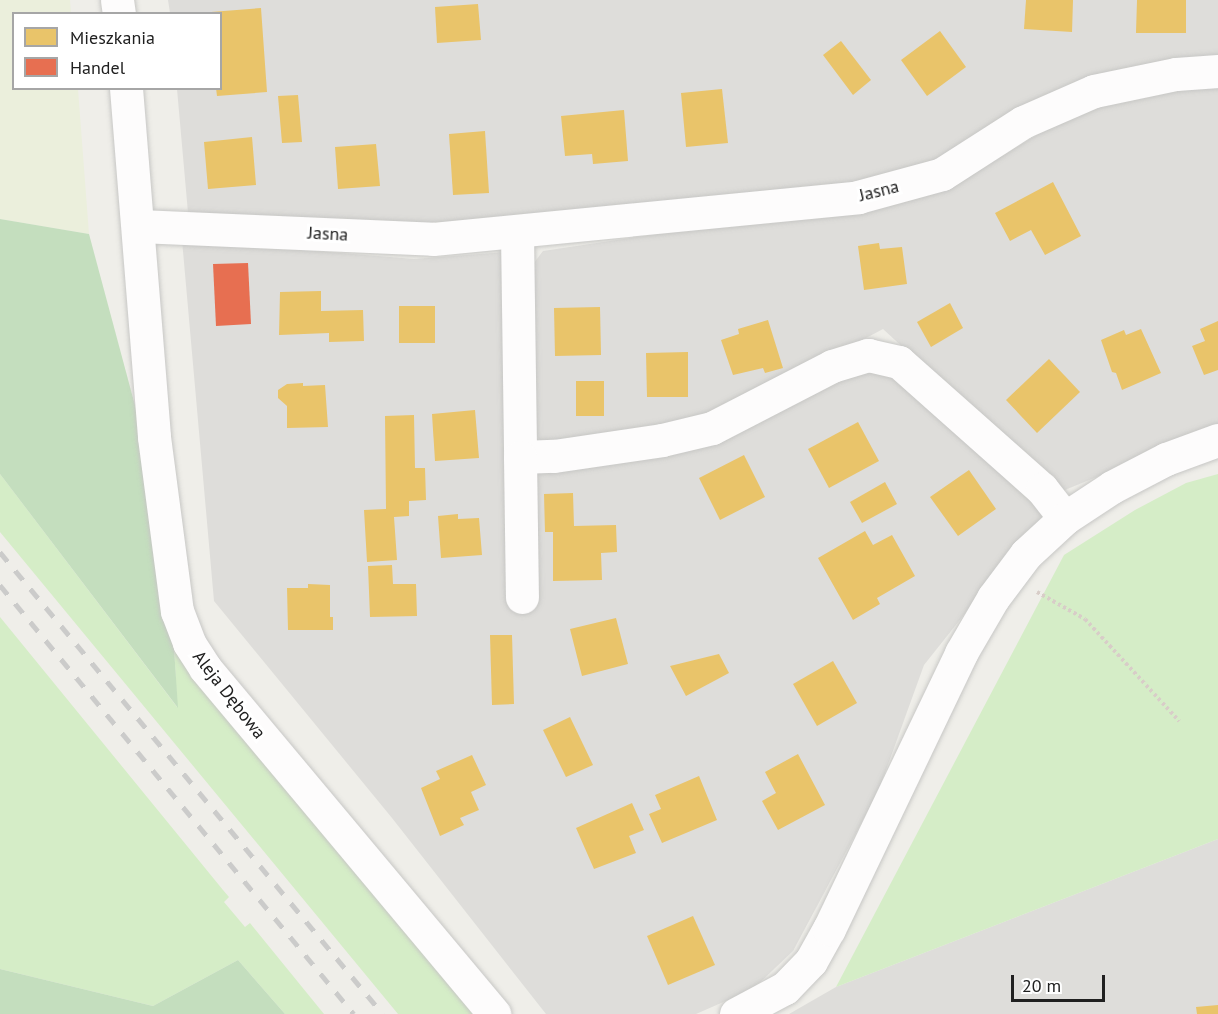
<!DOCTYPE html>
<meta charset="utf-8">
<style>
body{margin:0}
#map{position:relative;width:1218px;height:1014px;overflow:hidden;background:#efeee9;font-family:"PT Sans",sans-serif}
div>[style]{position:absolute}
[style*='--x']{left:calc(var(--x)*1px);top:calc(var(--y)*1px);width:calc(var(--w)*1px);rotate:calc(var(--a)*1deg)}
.residential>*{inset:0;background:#deddda}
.farmland>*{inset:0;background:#ebefdc}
.grass>*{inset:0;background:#d5edc7}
.forest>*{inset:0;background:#c4debe}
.homes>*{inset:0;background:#e9c46a}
.shops>*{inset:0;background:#e76f51}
.path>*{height:4px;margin-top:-2px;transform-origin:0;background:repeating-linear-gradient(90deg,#d8cdc8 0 3px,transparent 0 6px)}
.roads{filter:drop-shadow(0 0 2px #c7c7c5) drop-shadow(0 0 2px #c7c7c5)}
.minor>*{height:33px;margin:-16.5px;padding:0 16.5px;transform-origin:16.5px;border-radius:16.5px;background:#fdfcfc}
.rail>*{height:4.5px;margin-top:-2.25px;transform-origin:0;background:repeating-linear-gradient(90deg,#cbcbca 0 12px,transparent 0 24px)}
span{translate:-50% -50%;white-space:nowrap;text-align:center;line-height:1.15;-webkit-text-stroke:6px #fff;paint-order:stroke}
.street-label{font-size:18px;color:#202020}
.legend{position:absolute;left:12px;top:12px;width:210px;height:78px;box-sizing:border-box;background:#fff;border:2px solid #a6a6a6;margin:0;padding:8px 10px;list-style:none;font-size:18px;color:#202020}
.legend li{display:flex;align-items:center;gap:12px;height:30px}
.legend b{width:30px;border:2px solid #a6a6a6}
.scale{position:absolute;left:1011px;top:975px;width:94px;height:27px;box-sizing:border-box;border:3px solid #202020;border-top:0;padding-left:8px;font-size:18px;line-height:21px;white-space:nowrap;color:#202020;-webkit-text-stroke:4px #fff;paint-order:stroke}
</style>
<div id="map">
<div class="residential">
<i style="clip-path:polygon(168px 0,1218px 0,1218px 68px,1175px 71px,941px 171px,515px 228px,189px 224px,177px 89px,220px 88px,220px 14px,170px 13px)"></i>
<i style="clip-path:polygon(1218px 85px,1218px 427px,1060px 492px,883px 329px,748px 401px,705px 419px,545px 447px,531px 428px,527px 272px,543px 251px,926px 194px,1002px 156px,1073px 113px,1163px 90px)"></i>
<i style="clip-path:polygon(182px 240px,414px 259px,506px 252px,509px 605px,535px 609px,531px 467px,845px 373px,892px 373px,1044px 514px,924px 665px,878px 792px,793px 951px,753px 989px,696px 1014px,546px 1014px,392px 818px,214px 601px)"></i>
<i style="clip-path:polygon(1218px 839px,1218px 1014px,789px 1014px,836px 987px)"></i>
</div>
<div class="farmland">
<i style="clip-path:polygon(0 0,70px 0,71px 13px,14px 14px,14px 88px,78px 89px,89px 234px,0 219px)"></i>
</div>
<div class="grass">
<i style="clip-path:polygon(0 474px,177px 707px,174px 641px,477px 1014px,398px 1014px,0 532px)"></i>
<i style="clip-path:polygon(1218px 474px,1218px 839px,836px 987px,1064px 555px,1135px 510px,1186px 483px)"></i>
<i style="clip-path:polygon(0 617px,223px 890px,229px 897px,224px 902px,245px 927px,250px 923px,324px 1014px,285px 1014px,238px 960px,153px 1006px,0 969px)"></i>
</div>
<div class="forest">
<i style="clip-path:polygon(0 219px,89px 234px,144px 439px,172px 618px,178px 708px,0 474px)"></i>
<i style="clip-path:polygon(238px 960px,285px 1014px,0 1014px,0 969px,153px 1006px)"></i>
</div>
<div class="homes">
<i style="clip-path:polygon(1026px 0,1073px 0,1072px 32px,1024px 29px)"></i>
<i style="clip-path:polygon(1137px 0,1186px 0,1186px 33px,1136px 33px)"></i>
<i style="clip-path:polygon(478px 4px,481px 40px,437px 43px,435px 7px)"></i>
<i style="clip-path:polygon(261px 8px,267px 92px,217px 96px,216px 88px,220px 88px,220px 14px,211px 12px)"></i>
<i style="clip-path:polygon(940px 31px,966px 67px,927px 96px,901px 60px)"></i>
<i style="clip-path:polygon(841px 41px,871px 80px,853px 95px,823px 55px)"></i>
<i style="clip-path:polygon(722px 89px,728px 143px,686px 147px,681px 93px)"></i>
<i style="clip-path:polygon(298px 95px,302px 142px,282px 143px,278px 96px)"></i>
<i style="clip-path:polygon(624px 110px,628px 161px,593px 164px,592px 154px,565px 156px,561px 116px)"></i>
<i style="clip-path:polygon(485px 131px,489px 193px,453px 195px,449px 134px)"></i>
<i style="clip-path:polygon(252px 137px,256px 185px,208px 189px,204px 142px)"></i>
<i style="clip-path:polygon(376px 144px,380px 186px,338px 189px,335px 147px)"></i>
<i style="clip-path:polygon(1053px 182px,1081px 236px,1045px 255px,1031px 230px,1010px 241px,995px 213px)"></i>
<i style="clip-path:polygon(879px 243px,880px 249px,902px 247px,907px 284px,864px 290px,858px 246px)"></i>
<i style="clip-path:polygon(321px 291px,321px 311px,363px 310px,364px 341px,329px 342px,329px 333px,279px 335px,280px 292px)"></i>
<i style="clip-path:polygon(950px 303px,963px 328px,931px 347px,917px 322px)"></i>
<i style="clip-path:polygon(399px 306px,435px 306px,435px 343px,399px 343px)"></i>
<i style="clip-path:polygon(600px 307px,601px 355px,555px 356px,554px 308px)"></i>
<i style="clip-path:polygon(768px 320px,783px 368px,765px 373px,763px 368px,733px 375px,721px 340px,739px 334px,738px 329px)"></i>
<i style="clip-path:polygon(1218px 321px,1218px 370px,1204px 375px,1192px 346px,1205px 341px,1200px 329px)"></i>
<i style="clip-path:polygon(1141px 329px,1161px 373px,1122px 390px,1116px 373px,1112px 372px,1101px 340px,1124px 330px,1126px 335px)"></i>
<i style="clip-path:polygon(688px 352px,688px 397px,647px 397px,646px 353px)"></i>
<i style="clip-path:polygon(1049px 359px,1080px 392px,1037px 433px,1006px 400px)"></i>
<i style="clip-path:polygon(576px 381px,604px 381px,604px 416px,576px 416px)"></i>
<i style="clip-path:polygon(303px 383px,303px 386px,325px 385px,328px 427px,287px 428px,287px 406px,278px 398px,278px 390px,287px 384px)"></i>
<i style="clip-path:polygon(475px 410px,479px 458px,435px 461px,432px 414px)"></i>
<i style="clip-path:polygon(414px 415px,415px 468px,425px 468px,426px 500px,409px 501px,409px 516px,394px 517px,397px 560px,367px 562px,364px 510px,386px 509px,385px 416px)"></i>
<i style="clip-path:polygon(858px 422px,879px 461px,829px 488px,808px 449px)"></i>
<i style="clip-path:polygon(744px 455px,765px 497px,720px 520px,699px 478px)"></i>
<i style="clip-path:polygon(969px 470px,996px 509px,958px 536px,930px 497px)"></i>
<i style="clip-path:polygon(885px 482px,897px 504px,862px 523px,850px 502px)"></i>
<i style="clip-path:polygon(573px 493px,574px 526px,616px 525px,617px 552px,601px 553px,602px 580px,553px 581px,553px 532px,545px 532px,544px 494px)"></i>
<i style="clip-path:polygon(458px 514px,458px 519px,479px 518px,482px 555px,441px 558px,438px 516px)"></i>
<i style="clip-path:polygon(865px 531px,873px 545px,892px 535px,915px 576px,877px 598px,880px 604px,853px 620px,818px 558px)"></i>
<i style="clip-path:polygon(392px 565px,393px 584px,416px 584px,417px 616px,370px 617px,368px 566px)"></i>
<i style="clip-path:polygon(308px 584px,330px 585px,330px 617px,333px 617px,333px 630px,288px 630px,287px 588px,308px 588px)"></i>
<i style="clip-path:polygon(616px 618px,628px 664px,582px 676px,570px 629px)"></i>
<i style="clip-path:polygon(490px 635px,512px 635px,514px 704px,492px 705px)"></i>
<i style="clip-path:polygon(719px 654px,729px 673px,686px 696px,670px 666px)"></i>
<i style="clip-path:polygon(833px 661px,857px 703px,817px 726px,793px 684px)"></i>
<i style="clip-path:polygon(570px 717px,593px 765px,566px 777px,543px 730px)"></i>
<i style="clip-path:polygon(798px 754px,825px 805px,778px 830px,762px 801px,776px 793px,765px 772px)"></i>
<i style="clip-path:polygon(472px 755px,486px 785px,471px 792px,479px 810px,460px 818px,464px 825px,440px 836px,421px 788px,440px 779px,436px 771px)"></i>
<i style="clip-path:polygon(699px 776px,717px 820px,662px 843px,649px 814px,661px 809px,655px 795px)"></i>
<i style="clip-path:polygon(632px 803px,644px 830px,629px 836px,636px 853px,594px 869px,576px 828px)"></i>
<i style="clip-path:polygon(693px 916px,715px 965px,668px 985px,647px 936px)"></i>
<i style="clip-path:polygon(1218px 1005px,1218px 1014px,1197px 1014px,1196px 1007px)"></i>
</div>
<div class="shops">
<i style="clip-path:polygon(248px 263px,251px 324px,216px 326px,213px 264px)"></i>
</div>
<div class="path">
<i style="--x:1037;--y:592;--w:55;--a:29.4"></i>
<i style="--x:1085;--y:619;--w:139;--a:47.3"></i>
</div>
<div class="roads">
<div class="minor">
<i style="--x:117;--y:0;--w:14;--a:82"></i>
<i style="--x:126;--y:88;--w:350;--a:85.4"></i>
<i style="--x:154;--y:437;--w:176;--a:82.5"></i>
<i style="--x:177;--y:611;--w:34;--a:69"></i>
<i style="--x:189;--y:643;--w:30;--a:57"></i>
<i style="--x:205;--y:668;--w:451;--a:50.1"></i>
<i style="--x:139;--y:226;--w:294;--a:2.5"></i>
<i style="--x:433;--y:239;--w:427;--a:-5.6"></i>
<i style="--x:858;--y:197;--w:87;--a:-15.3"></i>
<i style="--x:942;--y:174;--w:96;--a:-32.7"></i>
<i style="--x:1023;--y:122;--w:77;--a:-23.6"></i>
<i style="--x:1094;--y:91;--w:84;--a:-11.7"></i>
<i style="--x:1176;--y:74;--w:42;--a:-4.1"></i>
<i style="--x:517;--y:233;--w:224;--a:89.2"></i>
<i style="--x:520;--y:457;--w:34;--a:-2"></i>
<i style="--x:554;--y:456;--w:109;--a:-8.4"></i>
<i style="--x:662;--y:440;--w:51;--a:-13.5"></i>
<i style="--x:712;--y:428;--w:135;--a:-27.3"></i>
<i style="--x:832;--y:366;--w:38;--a:-17"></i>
<i style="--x:868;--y:355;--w:32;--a:13"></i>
<i style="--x:899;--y:362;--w:191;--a:41.6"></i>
<i style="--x:1042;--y:489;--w:37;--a:52"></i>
<i style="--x:520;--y:457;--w:140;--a:89.2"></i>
<i style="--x:736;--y:1014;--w:55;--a:-28"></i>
<i style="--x:785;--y:988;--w:37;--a:-46"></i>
<i style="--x:811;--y:961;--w:37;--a:-61"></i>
<i style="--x:829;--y:929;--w:306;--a:-64.4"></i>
<i style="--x:961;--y:653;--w:64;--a:-59.8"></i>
<i style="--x:993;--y:598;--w:55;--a:-53.1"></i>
<i style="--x:1026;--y:554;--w:53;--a:-42.7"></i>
<i style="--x:1065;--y:518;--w:56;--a:-33.4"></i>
<i style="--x:1112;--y:487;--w:61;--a:-27.4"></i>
<i style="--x:1166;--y:459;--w:55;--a:-20.1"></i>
</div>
</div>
<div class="rail">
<i style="--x:0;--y:552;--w:600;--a:50.34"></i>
<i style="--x:0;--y:585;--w:556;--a:50.47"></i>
</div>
<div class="street-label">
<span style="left:879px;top:191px;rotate:-14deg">Jasna</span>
<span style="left:328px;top:234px;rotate:3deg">Jasna</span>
<span style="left:229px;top:695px;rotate:52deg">Aleja Dębowa</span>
</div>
<ul class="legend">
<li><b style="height:16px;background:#e9c46a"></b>Mieszkania</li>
<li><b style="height:16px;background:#e76f51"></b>Handel</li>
</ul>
<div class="scale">20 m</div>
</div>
